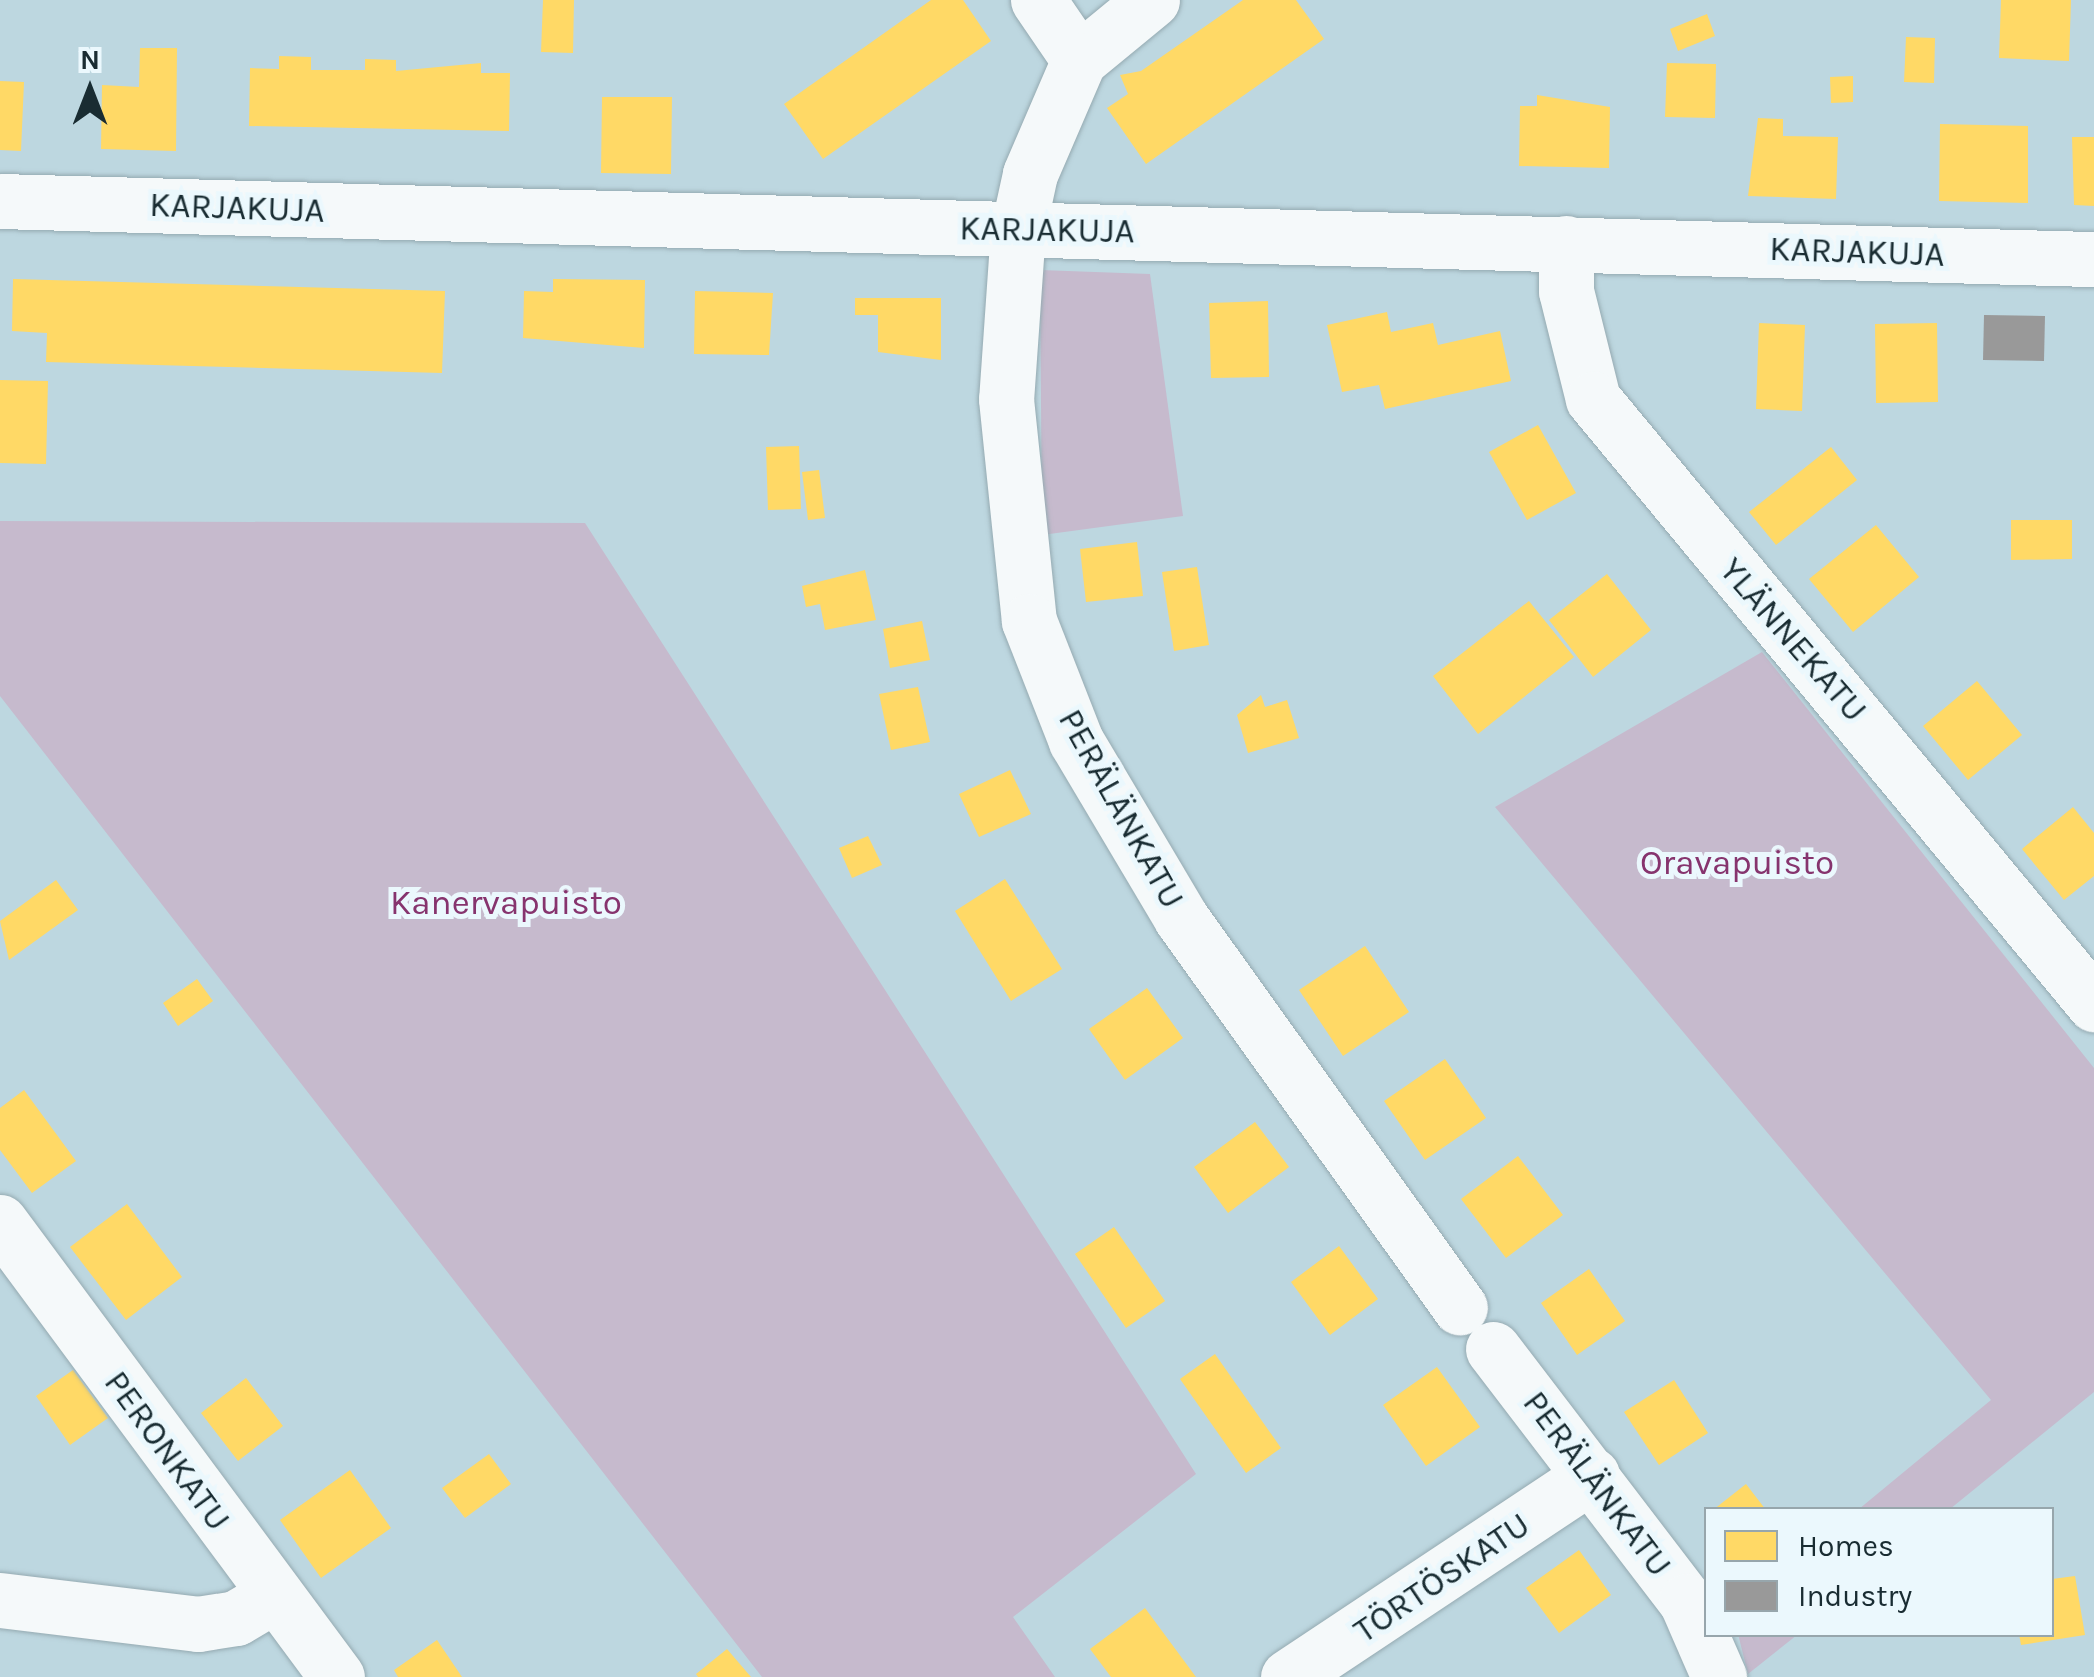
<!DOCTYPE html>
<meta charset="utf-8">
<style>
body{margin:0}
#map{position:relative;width:2094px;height:1677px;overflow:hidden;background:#bdd7e0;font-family:Karla,sans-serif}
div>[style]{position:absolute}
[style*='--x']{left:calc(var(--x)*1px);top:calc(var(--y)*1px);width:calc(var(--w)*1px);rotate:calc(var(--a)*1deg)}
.green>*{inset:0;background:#c6bacd}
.homes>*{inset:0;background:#ffd966}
.industry>*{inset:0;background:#999}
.roads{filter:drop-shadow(0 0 2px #95aab1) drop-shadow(0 0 2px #95aab1)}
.minor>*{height:55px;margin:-27.5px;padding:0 27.5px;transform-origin:27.5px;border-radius:27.5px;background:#f5f9fa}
span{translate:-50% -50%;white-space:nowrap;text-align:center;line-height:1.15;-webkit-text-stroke:10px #ebf8fd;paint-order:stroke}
.street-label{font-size:35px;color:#192c32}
.park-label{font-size:35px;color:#86346e}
.legend{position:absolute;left:1704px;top:1507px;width:350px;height:130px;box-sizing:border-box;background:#ebf8fd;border:2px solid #97a6ac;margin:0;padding:12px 18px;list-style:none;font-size:30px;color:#192c32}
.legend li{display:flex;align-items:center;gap:20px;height:50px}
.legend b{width:50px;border:2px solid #97a6ac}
.north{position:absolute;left:40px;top:40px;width:100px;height:100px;-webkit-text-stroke:8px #ebf8fd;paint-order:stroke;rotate:0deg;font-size:28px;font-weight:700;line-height:40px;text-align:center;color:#192c32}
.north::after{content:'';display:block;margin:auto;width:35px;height:45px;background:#192c32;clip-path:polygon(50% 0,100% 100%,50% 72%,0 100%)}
</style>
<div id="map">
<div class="green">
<i style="clip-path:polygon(1040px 270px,1150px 274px,1183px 516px,1042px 535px)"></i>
<i style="clip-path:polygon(0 521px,585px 523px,1196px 1474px,1013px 1617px,1055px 1677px,762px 1677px,0 696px)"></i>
<i style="clip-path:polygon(1762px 652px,2094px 1068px,2094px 1392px,1950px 1509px,1859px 1509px,1991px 1400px,1495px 807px)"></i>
<i style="clip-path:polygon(1738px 1634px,1797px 1634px,1797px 1635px,1748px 1674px)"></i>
</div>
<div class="homes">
<i style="clip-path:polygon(543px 0,574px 0,573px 53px,541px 52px)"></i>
<i style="clip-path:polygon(931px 0,963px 0,991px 41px,823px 159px,784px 104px)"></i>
<i style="clip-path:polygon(1243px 0,1296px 0,1324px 39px,1146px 164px,1107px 108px,1128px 94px,1120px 75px,1141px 71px)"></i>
<i style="clip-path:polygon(2001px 0,2071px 0,2069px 61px,1999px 58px)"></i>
<i style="clip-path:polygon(1707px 14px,1715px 36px,1678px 51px,1670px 29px)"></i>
<i style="clip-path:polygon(1906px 37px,1935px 38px,1934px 83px,1904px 82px)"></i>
<i style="clip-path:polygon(140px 48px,177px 48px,176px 151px,101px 149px,102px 85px,139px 87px)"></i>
<i style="clip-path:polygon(279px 56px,311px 57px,311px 70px,365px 70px,365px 59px,396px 60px,396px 71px,481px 63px,481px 73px,510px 73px,509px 131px,249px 126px,250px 68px,279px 69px)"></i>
<i style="clip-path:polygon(1667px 63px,1716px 64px,1715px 118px,1665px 117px)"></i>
<i style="clip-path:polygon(1853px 76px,1853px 102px,1831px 103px,1830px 77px)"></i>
<i style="clip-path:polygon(0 81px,24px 82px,21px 151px,0 150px)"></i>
<i style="clip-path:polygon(1537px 95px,1610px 107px,1609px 168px,1519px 166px,1520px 106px,1537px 106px)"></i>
<i style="clip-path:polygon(602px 97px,672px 97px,671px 174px,601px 173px)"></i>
<i style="clip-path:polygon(1758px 118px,1783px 119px,1783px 136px,1838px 137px,1836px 199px,1748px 196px)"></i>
<i style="clip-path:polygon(1940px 124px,2028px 126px,2028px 203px,1939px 201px)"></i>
<i style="clip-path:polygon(2072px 137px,2094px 137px,2094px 206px,2074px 205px)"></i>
<i style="clip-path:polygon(13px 279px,445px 291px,442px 373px,46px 362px,47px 333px,12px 331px)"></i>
<i style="clip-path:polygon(553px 279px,645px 280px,644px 348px,523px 338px,524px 291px,553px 292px)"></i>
<i style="clip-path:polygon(695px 291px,773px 293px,769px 355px,694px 354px)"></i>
<i style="clip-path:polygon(855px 298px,941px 298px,941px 360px,878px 352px,878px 315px,855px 315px)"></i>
<i style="clip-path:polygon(1268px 301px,1269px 377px,1211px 378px,1209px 303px)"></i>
<i style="clip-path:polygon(1387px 312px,1391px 332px,1433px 323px,1438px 345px,1500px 331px,1511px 381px,1385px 409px,1379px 385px,1342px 392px,1327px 325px)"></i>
<i style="clip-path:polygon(1759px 323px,1805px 325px,1802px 411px,1756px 409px)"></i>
<i style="clip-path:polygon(1937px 323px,1938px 402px,1876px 403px,1875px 324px)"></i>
<i style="clip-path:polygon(0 380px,48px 381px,46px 464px,0 463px)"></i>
<i style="clip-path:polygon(1538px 425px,1576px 493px,1527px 520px,1489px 452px)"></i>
<i style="clip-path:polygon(799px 446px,801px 509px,768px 510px,766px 447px)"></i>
<i style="clip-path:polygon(1831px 447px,1857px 480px,1776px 545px,1749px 512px)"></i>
<i style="clip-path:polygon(819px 470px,825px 518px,808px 520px,802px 472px)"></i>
<i style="clip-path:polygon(2011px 520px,2072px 520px,2072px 559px,2011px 560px)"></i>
<i style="clip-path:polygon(1876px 525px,1919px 577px,1853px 632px,1809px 579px)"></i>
<i style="clip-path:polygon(1137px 542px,1143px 596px,1086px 602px,1080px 549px)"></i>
<i style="clip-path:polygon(1197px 567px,1209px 645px,1174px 651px,1162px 572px)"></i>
<i style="clip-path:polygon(865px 570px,876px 620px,825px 630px,820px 604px,806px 607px,802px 586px)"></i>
<i style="clip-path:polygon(1607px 574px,1651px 630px,1593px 677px,1549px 620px)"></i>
<i style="clip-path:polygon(1529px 601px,1574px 657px,1478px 734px,1433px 676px)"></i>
<i style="clip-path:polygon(922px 621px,930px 660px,890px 668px,883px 629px)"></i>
<i style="clip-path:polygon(1977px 681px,2022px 735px,1968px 780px,1923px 726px)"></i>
<i style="clip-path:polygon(918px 687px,930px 742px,891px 750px,879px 694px)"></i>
<i style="clip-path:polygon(1261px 695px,1265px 707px,1287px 700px,1299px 738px,1248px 753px,1237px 715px)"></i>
<i style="clip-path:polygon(1010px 770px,1031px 814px,979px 837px,959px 794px)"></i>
<i style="clip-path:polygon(2073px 807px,2094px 833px,2094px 876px,2064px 900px,2022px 849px)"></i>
<i style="clip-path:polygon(868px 836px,882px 865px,852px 878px,839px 848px)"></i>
<i style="clip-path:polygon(1005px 879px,1062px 969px,1011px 1001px,955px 911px)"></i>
<i style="clip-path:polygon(56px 880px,78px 910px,9px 960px,0 921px)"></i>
<i style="clip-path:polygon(1365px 946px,1409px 1012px,1343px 1056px,1299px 990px)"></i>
<i style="clip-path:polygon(197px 979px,213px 1001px,178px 1026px,163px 1003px)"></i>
<i style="clip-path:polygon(1147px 988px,1183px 1038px,1125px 1080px,1089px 1029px)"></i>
<i style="clip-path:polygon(1445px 1059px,1486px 1118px,1425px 1160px,1384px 1101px)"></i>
<i style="clip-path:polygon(24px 1090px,76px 1161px,32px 1193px,0 1150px,0 1108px)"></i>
<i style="clip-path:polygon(1255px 1122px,1289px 1167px,1228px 1213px,1194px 1167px)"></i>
<i style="clip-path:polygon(1518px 1156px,1563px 1215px,1506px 1258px,1461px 1199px)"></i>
<i style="clip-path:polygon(127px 1204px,182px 1277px,126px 1320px,70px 1247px)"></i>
<i style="clip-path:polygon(1114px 1227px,1165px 1301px,1126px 1328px,1075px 1254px)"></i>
<i style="clip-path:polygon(1339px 1246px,1378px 1299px,1330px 1335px,1291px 1282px)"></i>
<i style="clip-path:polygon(1589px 1269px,1625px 1321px,1577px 1355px,1541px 1303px)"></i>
<i style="clip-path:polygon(1215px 1354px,1281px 1448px,1246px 1473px,1180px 1379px)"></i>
<i style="clip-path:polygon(1437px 1367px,1480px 1427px,1426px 1466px,1383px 1405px)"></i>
<i style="clip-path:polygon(73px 1370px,108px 1418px,70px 1445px,36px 1396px)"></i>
<i style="clip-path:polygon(246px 1378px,283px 1426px,238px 1461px,201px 1413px)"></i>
<i style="clip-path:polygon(1674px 1380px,1708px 1433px,1659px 1465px,1624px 1412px)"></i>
<i style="clip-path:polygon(489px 1454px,511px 1484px,465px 1518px,442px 1488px)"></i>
<i style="clip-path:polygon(350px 1470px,391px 1528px,321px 1578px,280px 1520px)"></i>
<i style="clip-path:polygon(1746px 1484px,1766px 1510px,1713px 1510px)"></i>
<i style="clip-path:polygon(1579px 1550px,1611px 1595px,1559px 1633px,1526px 1588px)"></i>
<i style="clip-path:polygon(2075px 1576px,2085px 1635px,2021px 1645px,2019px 1634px,2052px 1634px,2052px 1579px)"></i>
<i style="clip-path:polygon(1145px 1608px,1196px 1677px,1111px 1677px,1090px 1649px)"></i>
<i style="clip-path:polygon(437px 1640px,462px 1677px,398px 1677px,394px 1670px)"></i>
<i style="clip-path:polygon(727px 1649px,751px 1677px,698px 1677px,696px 1674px)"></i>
</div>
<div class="industry">
<i style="clip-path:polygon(1984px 315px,2045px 316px,2044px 361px,1983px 360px)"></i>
</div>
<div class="roads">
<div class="minor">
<i style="--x:1038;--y:0;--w:73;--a:55.7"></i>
<i style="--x:1152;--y:0;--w:94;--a:140.6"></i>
<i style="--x:1079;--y:60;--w:124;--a:113.3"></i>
<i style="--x:1030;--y:174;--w:56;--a:102.3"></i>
<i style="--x:1018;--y:229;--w:170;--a:94"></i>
<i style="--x:1006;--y:399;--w:223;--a:84.1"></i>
<i style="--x:1029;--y:621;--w:129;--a:68.6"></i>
<i style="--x:1076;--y:741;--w:206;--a:59.3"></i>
<i style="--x:1181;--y:918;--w:479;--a:54.4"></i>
<i style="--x:0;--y:201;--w:2095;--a:1.59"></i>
<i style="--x:1566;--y:243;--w:48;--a:90"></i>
<i style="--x:1566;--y:291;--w:111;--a:76"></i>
<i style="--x:1593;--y:399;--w:786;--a:50.37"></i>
<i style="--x:0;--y:1222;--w:566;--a:53.47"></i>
<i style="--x:1493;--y:1349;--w:317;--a:52.6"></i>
<i style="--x:1686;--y:1601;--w:83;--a:66.5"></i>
<i style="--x:0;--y:1600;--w:199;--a:6.9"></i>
<i style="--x:198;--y:1624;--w:38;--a:-9"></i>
<i style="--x:236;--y:1618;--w:43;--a:-30.7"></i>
<i style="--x:1288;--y:1677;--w:365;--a:-33.6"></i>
</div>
</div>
<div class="street-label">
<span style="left:237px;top:208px;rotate:2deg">KARJAKUJA</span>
<span style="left:1047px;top:230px;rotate:1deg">KARJAKUJA</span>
<span style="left:1857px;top:252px;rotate:2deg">KARJAKUJA</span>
<span style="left:1793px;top:640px;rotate:49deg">YLÄNNEKATU</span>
<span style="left:1121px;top:809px;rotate:61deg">PERÄLÄNKATU</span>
<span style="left:167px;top:1451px;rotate:54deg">PERONKATU</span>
<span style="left:1597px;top:1484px;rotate:53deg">PERÄLÄNKATU</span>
<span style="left:1442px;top:1578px;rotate:-34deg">TÖRTÖSKATU</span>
</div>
<div class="park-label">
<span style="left:1737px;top:863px">Oravapuisto</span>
<span style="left:506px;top:903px">Kanervapuisto</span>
</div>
<ul class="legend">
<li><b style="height:28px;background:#ffd966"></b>Homes</li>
<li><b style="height:28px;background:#999"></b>Industry</li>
</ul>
<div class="north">N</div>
</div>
